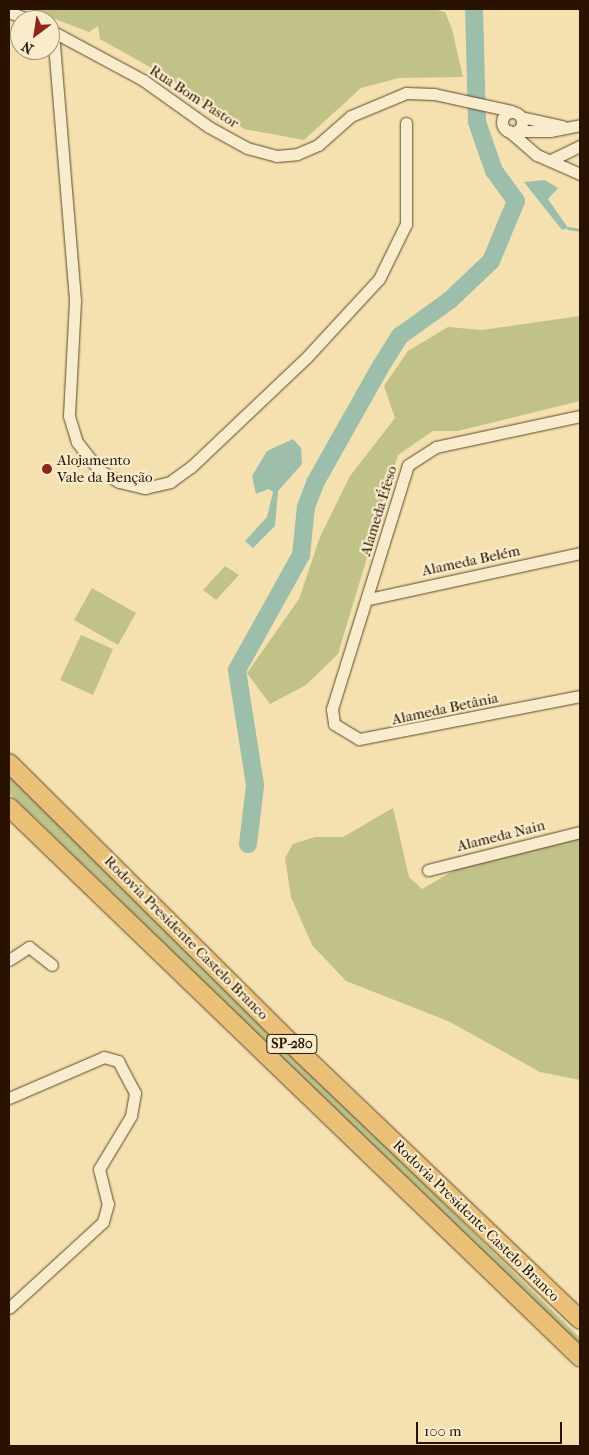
<!DOCTYPE html>
<meta charset="utf-8">
<style>
body{margin:0}
#map{position:relative;width:589px;height:1455px;overflow:hidden;background:#f5e1b0;font-family:"IM FELL French Canon",serif}
div>[style]{position:absolute}
[style*='--x']{left:calc(var(--x)*1px);top:calc(var(--y)*1px);width:calc(var(--w)*1px);rotate:calc(var(--a)*1deg)}
.green>*{inset:0;background:#c0c288}
.water>*{inset:0;background:#9cbeab}
.stream>*{height:3px;margin:-1.5px;padding:0 1.5px;transform-origin:1.5px;border-radius:1.5px;background:#9cbeab}
.river>*{height:18px;margin:-9px;padding:0 9px;transform-origin:9px;border-radius:9px;background:#9cbeab}
.roads{filter:drop-shadow(0 0 1px #5d462c) drop-shadow(0 0 1px #5d462c)}
.minor>*{height:11px;margin:-5.5px;padding:0 5.5px;transform-origin:5.5px;border-radius:5.5px;background:#f8eccc}
.minor>.ring{margin:-5.5px;padding:0;box-sizing:content-box;background:none;border:11px solid #f8eccc;border-radius:50%}
.highway>*{height:18px;margin:-9px;padding:0 9px;transform-origin:9px;border-radius:9px;background:#eac078}
.dots>*{width:14px;height:14px;translate:-50% -50%;box-sizing:border-box;border:2px solid #f8eccc;border-radius:50%}
span{translate:-50% -50%;white-space:nowrap;text-align:center;line-height:1.15;-webkit-text-stroke:4.5px #f8eccc;paint-order:stroke}
.shield-label span{padding:1px 4px;background:#f8eccc;border:1px solid;border-radius:4px;-webkit-text-stroke-width:0}
.shield-label{font-size:14px;color:#2a1200;font-weight:700}
.street-label{font-size:15px;color:#2a1200}
.poi-label{font-size:15px;color:#2a1200}
.left{translate:0 -50%;text-align:left}
.frame{position:absolute;inset:0;border:10px solid #2a1200;pointer-events:none}
.north{position:absolute;left:10px;top:10px;width:50px;height:50px;box-sizing:border-box;background:#f8eccc;border:1px solid #a6957a;border-radius:50%;rotate:211deg;font-size:14px;font-weight:700;line-height:20px;text-align:center;color:#2a1200}
.north::after{content:'';display:block;margin:auto;width:18px;height:22px;background:#8f2418;clip-path:polygon(50% 0,100% 100%,50% 72%,0 100%)}
.scale{position:absolute;left:416px;top:1422px;width:146px;height:22px;box-sizing:border-box;border:2px solid #2a1200;border-top:0;padding-left:6px;font-size:15px;line-height:18px;white-space:nowrap;color:#2a1200;-webkit-text-stroke:4px #f8eccc;paint-order:stroke}
</style>
<div id="map">
<div class="green">
<i style="clip-path:polygon(29px 9px,433px 9px,445px 12px,452px 29px,463px 77px,399px 78px,361px 88px,304px 140px,244px 129px,164px 75px,100px 39px,98px 26px,89px 32px)"></i>
<i style="clip-path:polygon(580px 316px,580px 401px,458px 431px,433px 431px,398px 455px,338px 654px,306px 685px,270px 704px,247px 673px,299px 599px,320px 537px,350px 476px,395px 418px,384px 386px,408px 351px,448px 327px,482px 330px)"></i>
<i style="clip-path:polygon(225px 566px,239px 575px,216px 600px,203px 590px)"></i>
<i style="clip-path:polygon(92px 588px,136px 613px,118px 645px,74px 620px)"></i>
<i style="clip-path:polygon(81px 635px,113px 649px,93px 695px,60px 680px)"></i>
<i style="clip-path:polygon(9px 774px,580px 1338px,580px 1347px,9px 793px)"></i>
<i style="clip-path:polygon(393px 808px,409px 877px,422px 889px,470px 861px,580px 838px,580px 1080px,540px 1072px,448px 1021px,346px 981px,312px 945px,291px 897px,285px 858px,293px 844px,315px 837px,343px 837px)"></i>
</div>
<div class="water">
<i style="clip-path:polygon(545px 180px,558px 188px,548px 199px,568px 228px,562px 230px,524px 182px)"></i>
<i style="clip-path:polygon(293px 439px,301px 448px,302px 464px,278px 491px,275px 526px,253px 548px,245px 541px,267px 517px,273px 492px,269px 489px,256px 494px,252px 476px,267px 451px)"></i>
</div>
<div class="stream">
<i style="--x:568;--y:228;--w:12;--a:9"></i>
</div>
<div class="river">
<i style="--x:248;--y:844;--w:59;--a:-83.2"></i>
<i style="--x:255;--y:785;--w:116;--a:-98.9"></i>
<i style="--x:237;--y:670;--w:132;--a:-60.9"></i>
<i style="--x:301;--y:555;--w:48;--a:-84.1"></i>
<i style="--x:306;--y:507;--w:26;--a:-69"></i>
<i style="--x:315;--y:483;--w:134;--a:-60.6"></i>
<i style="--x:381;--y:366;--w:36;--a:-58"></i>
<i style="--x:400;--y:336;--w:62;--a:-35.8"></i>
<i style="--x:450;--y:300;--w:57;--a:-43.6"></i>
<i style="--x:491;--y:261;--w:65;--a:-67.4"></i>
<i style="--x:516;--y:201;--w:37;--a:-126"></i>
<i style="--x:494;--y:171;--w:52;--a:-109.1"></i>
<i style="--x:477;--y:122;--w:113;--a:-91.5"></i>
</div>
<div class="roads">
<div class="minor">
<i style="--x:9;--y:12;--w:22;--a:21"></i>
<i style="--x:50;--y:30;--w:106;--a:28.3"></i>
<i style="--x:143;--y:80;--w:81;--a:35.5"></i>
<i style="--x:209;--y:127;--w:43;--a:28.9"></i>
<i style="--x:247;--y:148;--w:30;--a:15"></i>
<i style="--x:276;--y:156;--w:21;--a:-5"></i>
<i style="--x:297;--y:154;--w:23;--a:-23"></i>
<i style="--x:318;--y:145;--w:44;--a:-41.3"></i>
<i style="--x:351;--y:116;--w:60;--a:-22.7"></i>
<i style="--x:406;--y:93;--w:28;--a:2"></i>
<i style="--x:434;--y:94;--w:79;--a:12.4"></i>
<i style="--x:53;--y:32;--w:270;--a:85.3"></i>
<i style="--x:75;--y:301;--w:115;--a:93"></i>
<i style="--x:69;--y:416;--w:27;--a:73"></i>
<i style="--x:77;--y:442;--w:36;--a:52"></i>
<i style="--x:99;--y:470;--w:23;--a:31"></i>
<i style="--x:119;--y:482;--w:27;--a:13"></i>
<i style="--x:145;--y:488;--w:26;--a:-13"></i>
<i style="--x:170;--y:482;--w:26;--a:-36"></i>
<i style="--x:191;--y:467;--w:158;--a:-43.5"></i>
<i style="--x:306;--y:358;--w:108;--a:-47.3"></i>
<i style="--x:379;--y:279;--w:61;--a:-63.9"></i>
<i style="--x:406;--y:224;--w:101;--a:-90"></i>
<i class="ring" style="left:502px;top:112px;width:9px;height:9px"></i>
<i style="--x:521;--y:117;--w:42;--a:12.4"></i>
<i style="--x:509;--y:131;--w:37;--a:41"></i>
<i style="--x:537;--y:155;--w:47;--a:23.8"></i>
<i style="--x:517;--y:131;--w:33;--a:0"></i>
<i style="--x:550;--y:131;--w:31;--a:-11"></i>
<i style="--x:553;--y:159;--w:30;--a:-26"></i>
<i style="--x:580;--y:416;--w:147;--a:167.9"></i>
<i style="--x:436;--y:447;--w:33;--a:147"></i>
<i style="--x:408;--y:465;--w:256;--a:107.3"></i>
<i style="--x:332;--y:709;--w:15;--a:82"></i>
<i style="--x:334;--y:724;--w:29;--a:31"></i>
<i style="--x:359;--y:739;--w:225;--a:-11"></i>
<i style="--x:369;--y:599;--w:216;--a:-12.3"></i>
<i style="--x:428;--y:870;--w:157;--a:-14"></i>
<i style="--x:9;--y:960;--w:24;--a:-33"></i>
<i style="--x:29;--y:947;--w:29;--a:38"></i>
<i style="--x:9;--y:1098;--w:103;--a:-23.3"></i>
<i style="--x:104;--y:1057;--w:15;--a:16"></i>
<i style="--x:118;--y:1061;--w:36;--a:62"></i>
<i style="--x:135;--y:1093;--w:23;--a:100"></i>
<i style="--x:131;--y:1116;--w:62;--a:121.1"></i>
<i style="--x:99;--y:1169;--w:36;--a:76"></i>
<i style="--x:108;--y:1204;--w:19;--a:106"></i>
<i style="--x:103;--y:1222;--w:127;--a:137.5"></i>
</div>
<div class="highway">
<i style="--x:9;--y:763;--w:414;--a:44.8"></i>
<i style="--x:303;--y:1055;--w:383;--a:43.7"></i>
<i style="--x:9;--y:807;--w:793;--a:43.93"></i>
</div>
</div>
<div class="dots">
<i style="left:47px;top:469px;background:#8f2418"></i>
</div>
<div class="shield-label">
<span style="left:292px;top:1044px">SP-280</span>
</div>
<div class="street-label">
<span style="left:194px;top:97px;rotate:33deg">Rua Bom Pastor</span>
<span style="left:379px;top:511px;rotate:-73deg">Alameda Éfeso</span>
<span style="left:471px;top:561px;rotate:-12deg">Alameda Belém</span>
<span style="left:445px;top:709px;rotate:-12deg">Alameda Betânia</span>
<span style="left:501px;top:836px;rotate:-14deg">Alameda Nain</span>
<span style="left:186px;top:938px;rotate:45deg">Rodovia Presidente Castelo Branco</span>
<span style="left:476px;top:1221px;rotate:44deg">Rodovia Presidente Castelo Branco</span>
</div>
<div class="poi-label">
<span class="left" style="left:57px;top:469px">Alojamento<br>Vale da Benção</span>
</div>
<div class="frame"></div>
<div class="north">N</div>
<div class="scale">100 m</div>
</div>
